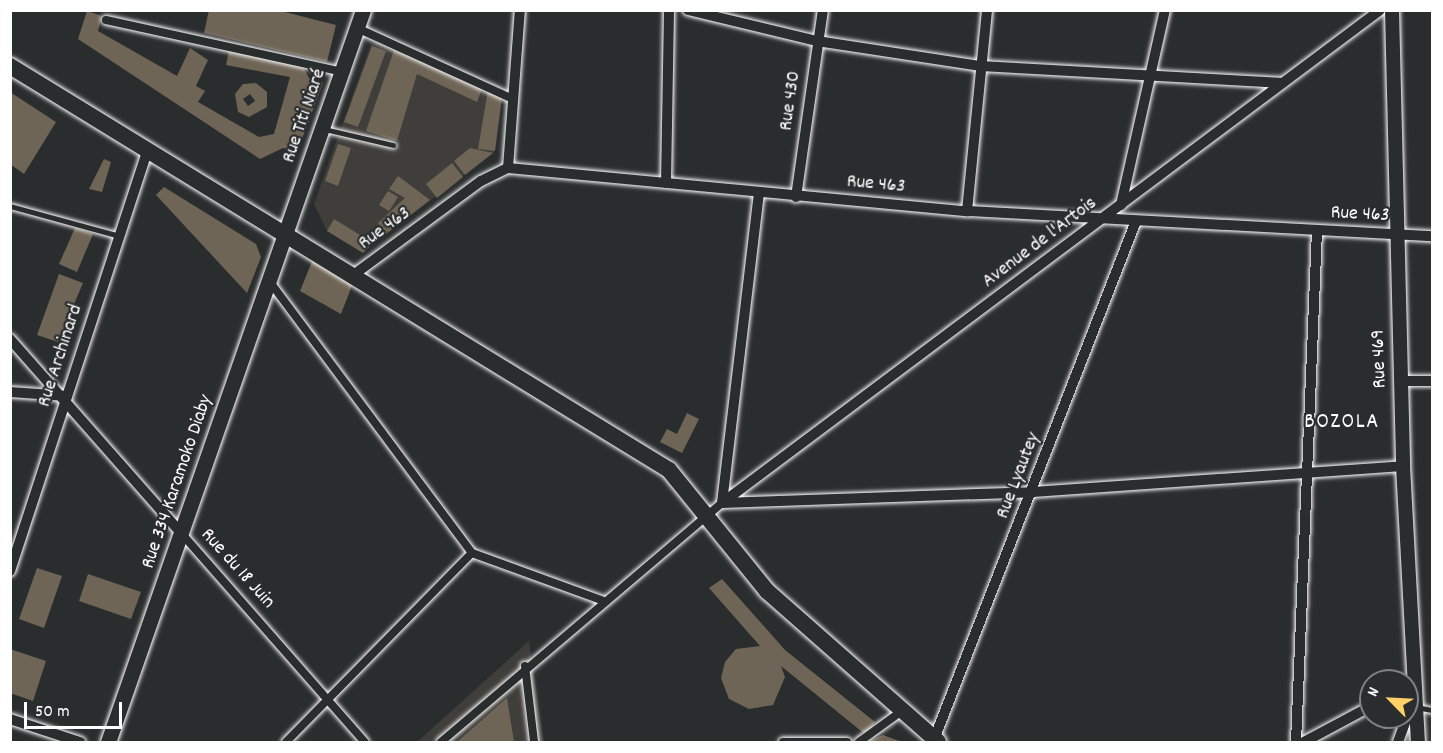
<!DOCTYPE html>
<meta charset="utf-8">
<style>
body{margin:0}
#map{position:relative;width:1443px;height:753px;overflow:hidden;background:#2a2d2e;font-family:Dekko,sans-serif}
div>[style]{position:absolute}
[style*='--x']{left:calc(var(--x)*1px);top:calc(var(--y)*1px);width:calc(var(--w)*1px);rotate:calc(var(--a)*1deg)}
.built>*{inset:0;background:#3f3e3a}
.building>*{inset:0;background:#6f6556}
.roads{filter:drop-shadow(0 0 2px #fff) drop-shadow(0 0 2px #fff)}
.service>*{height:5px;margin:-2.5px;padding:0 2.5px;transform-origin:2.5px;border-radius:2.5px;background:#2a2d2e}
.pedestrian>*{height:8px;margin:-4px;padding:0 4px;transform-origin:4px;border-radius:4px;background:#2a2d2e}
.minor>*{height:10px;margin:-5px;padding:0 5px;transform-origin:5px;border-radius:5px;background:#2a2d2e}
.tertiary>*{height:14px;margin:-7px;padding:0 7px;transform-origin:7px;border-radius:7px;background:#2a2d2e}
.secondary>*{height:15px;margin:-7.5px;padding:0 7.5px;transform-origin:7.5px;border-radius:7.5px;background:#2a2d2e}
.primary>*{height:16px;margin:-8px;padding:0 8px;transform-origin:8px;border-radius:8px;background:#2a2d2e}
span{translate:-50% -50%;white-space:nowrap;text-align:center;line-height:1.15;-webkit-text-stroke:4.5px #2a2d2e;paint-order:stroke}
.street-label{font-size:20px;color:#fff}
.quarter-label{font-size:22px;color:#fff;letter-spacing:1.5px}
.frame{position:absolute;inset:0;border:12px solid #fff;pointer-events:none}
.north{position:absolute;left:1359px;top:669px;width:60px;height:60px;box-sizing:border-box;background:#2a2d2e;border:2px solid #7f8182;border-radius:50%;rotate:294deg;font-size:16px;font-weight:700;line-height:24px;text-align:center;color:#fff}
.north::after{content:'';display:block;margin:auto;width:21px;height:27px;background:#ffd166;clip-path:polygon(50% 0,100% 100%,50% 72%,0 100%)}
.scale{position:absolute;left:24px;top:702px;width:98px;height:27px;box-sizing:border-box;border:3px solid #fff;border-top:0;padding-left:8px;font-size:18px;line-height:21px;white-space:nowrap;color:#fff;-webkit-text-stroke:4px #2a2d2e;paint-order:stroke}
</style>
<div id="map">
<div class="built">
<i style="clip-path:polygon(378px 42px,500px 98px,494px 152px,364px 251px,327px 231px,314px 204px,371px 44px)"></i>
<i style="clip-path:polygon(529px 641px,544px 742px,417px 742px)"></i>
</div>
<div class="building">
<i style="clip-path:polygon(209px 10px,277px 10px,336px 25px,327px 62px,204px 33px)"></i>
<i style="clip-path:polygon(87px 11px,102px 16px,98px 31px,177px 76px,190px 48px,208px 60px,196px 86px,205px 91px,198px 102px,259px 137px,274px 134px,290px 77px,226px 65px,229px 51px,302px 65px,309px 78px,323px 83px,297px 152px,283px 148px,260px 159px,78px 39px)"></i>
<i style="clip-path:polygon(372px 46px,386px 51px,358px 127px,344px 122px)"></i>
<i style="clip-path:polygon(394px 50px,482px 89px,477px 102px,417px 74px,397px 141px,366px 131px)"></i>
<i style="clip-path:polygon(evenodd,256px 83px,267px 92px,267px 107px,249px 117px,238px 112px,235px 94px,243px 84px,256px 83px,250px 94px,255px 101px,248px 106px,243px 99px,250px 94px)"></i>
<i style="clip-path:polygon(488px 90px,502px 97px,495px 151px,478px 149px)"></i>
<i style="clip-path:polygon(10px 92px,56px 122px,24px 174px,10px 164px)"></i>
<i style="clip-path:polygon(338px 144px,351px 148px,338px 186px,325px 181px)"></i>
<i style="clip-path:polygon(470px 148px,493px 153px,465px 175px,454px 161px)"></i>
<i style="clip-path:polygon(104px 159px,111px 162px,102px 192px,89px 189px)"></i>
<i style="clip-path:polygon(452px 163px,463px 177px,437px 198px,426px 184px)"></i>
<i style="clip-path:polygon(398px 176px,430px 200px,386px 234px,378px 223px,405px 198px,389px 189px)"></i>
<i style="clip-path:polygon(164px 187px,256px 244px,261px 257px,247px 293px,156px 195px)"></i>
<i style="clip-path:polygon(388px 191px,398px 197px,389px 211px,379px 205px)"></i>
<i style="clip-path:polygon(334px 219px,373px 243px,363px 253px,327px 231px)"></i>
<i style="clip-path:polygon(75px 228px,93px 234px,77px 272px,59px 264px)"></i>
<i style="clip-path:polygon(313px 259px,353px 283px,341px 314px,300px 291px)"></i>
<i style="clip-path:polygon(59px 274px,83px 283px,58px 342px,37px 335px)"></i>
<i style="clip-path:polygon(687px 413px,699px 419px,682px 453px,660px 442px,667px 429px,677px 434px)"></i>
<i style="clip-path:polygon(37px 568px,62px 576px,44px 628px,19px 619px)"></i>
<i style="clip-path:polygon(88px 574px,141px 592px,131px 619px,79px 601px)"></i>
<i style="clip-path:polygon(722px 579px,785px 650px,875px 722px,866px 735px,781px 666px,785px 677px,773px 705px,749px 709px,729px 699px,721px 678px,725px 662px,736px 649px,760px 646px,709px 588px)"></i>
<i style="clip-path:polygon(10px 649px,46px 661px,33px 701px,10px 693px)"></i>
<i style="clip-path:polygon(507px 698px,514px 742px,457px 742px)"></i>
<i style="clip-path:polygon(883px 735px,902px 742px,867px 742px)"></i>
</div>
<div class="roads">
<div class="service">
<i style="--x:324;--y:129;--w:71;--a:13.1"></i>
<i style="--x:10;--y:206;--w:114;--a:15.3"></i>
<i style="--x:1416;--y:707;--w:16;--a:11"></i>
</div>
<div class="pedestrian">
<i style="--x:106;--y:20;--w:242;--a:12.4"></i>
<i style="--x:357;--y:28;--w:171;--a:24.5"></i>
<i style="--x:270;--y:282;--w:338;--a:53.3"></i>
<i style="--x:472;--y:553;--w:140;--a:20"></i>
<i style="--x:182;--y:534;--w:277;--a:48.7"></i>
<i style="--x:525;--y:666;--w:77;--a:83.2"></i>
<i style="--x:286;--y:742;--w:265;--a:-45.5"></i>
<i style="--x:441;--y:742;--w:369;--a:-40.4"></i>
<i style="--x:783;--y:742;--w:64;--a:0"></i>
<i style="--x:859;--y:742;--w:49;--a:-35.9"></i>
</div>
<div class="minor">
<i style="--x:688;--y:10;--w:133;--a:13.5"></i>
<i style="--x:817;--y:41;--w:166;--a:8.7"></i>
<i style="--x:981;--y:66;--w:302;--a:3.2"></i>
<i style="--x:508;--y:168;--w:158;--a:-85.7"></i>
<i style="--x:666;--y:183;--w:173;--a:-89"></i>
<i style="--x:796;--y:197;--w:189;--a:-81.8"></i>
<i style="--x:1121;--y:205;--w:200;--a:-77.3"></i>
<i style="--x:967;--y:211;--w:202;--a:-84.3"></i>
<i style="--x:352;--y:276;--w:160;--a:-36.4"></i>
<i style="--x:481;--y:181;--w:30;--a:-26"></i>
<i style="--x:508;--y:168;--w:461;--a:5.4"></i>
<i style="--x:967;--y:211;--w:466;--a:3.1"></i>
<i style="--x:10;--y:339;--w:260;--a:48.6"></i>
<i style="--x:1400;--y:381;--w:32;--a:0"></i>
<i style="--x:10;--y:392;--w:57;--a:4"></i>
<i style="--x:722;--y:503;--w:822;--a:-36.84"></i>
<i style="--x:722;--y:503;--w:311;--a:-2"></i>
<i style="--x:1033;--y:492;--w:371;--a:-4"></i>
<i style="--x:722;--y:503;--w:311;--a:-83.2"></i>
<i style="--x:10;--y:571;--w:440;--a:-71.9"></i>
<i style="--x:10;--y:719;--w:74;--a:18.2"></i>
<i style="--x:933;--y:742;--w:559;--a:-68.71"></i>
<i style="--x:1296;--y:742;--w:511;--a:-87.65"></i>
<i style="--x:1304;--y:742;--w:76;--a:-28.2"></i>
<i style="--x:1398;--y:742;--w:27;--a:-70"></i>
</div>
<div class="tertiary">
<i style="--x:1392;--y:10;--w:456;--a:88.6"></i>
<i style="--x:1403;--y:466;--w:276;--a:86.9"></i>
</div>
<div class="secondary">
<i style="--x:108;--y:742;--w:775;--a:-70.79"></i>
</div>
<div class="primary">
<i style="--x:10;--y:66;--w:773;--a:31.51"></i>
<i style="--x:669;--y:470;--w:156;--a:51"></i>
<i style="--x:767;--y:591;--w:228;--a:41.4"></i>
</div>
</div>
<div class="street-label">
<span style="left:791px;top:101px;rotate:-82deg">Rue 430</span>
<span style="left:305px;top:116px;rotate:-71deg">Rue Titi Niaré</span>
<span style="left:876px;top:185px;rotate:5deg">Rue 463</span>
<span style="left:1360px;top:215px;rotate:3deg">Rue 463</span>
<span style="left:385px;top:229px;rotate:-36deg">Rue 463</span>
<span style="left:1040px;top:243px;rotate:-37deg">Avenue de l'Artois</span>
<span style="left:61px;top:356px;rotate:-72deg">Rue Archinard</span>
<span style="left:1380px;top:359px;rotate:-92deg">Rue 469</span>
<span style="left:1019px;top:476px;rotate:-69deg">Rue Lyautey</span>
<span style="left:178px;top:482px;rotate:-71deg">Rue 334 Karamoko Diaby</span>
<span style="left:237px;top:569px;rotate:48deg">Rue du 18 Juin</span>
</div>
<div class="quarter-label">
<span style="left:1342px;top:423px">BOZOLA</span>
</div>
<div class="frame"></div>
<div class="north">N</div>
<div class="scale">50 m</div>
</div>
